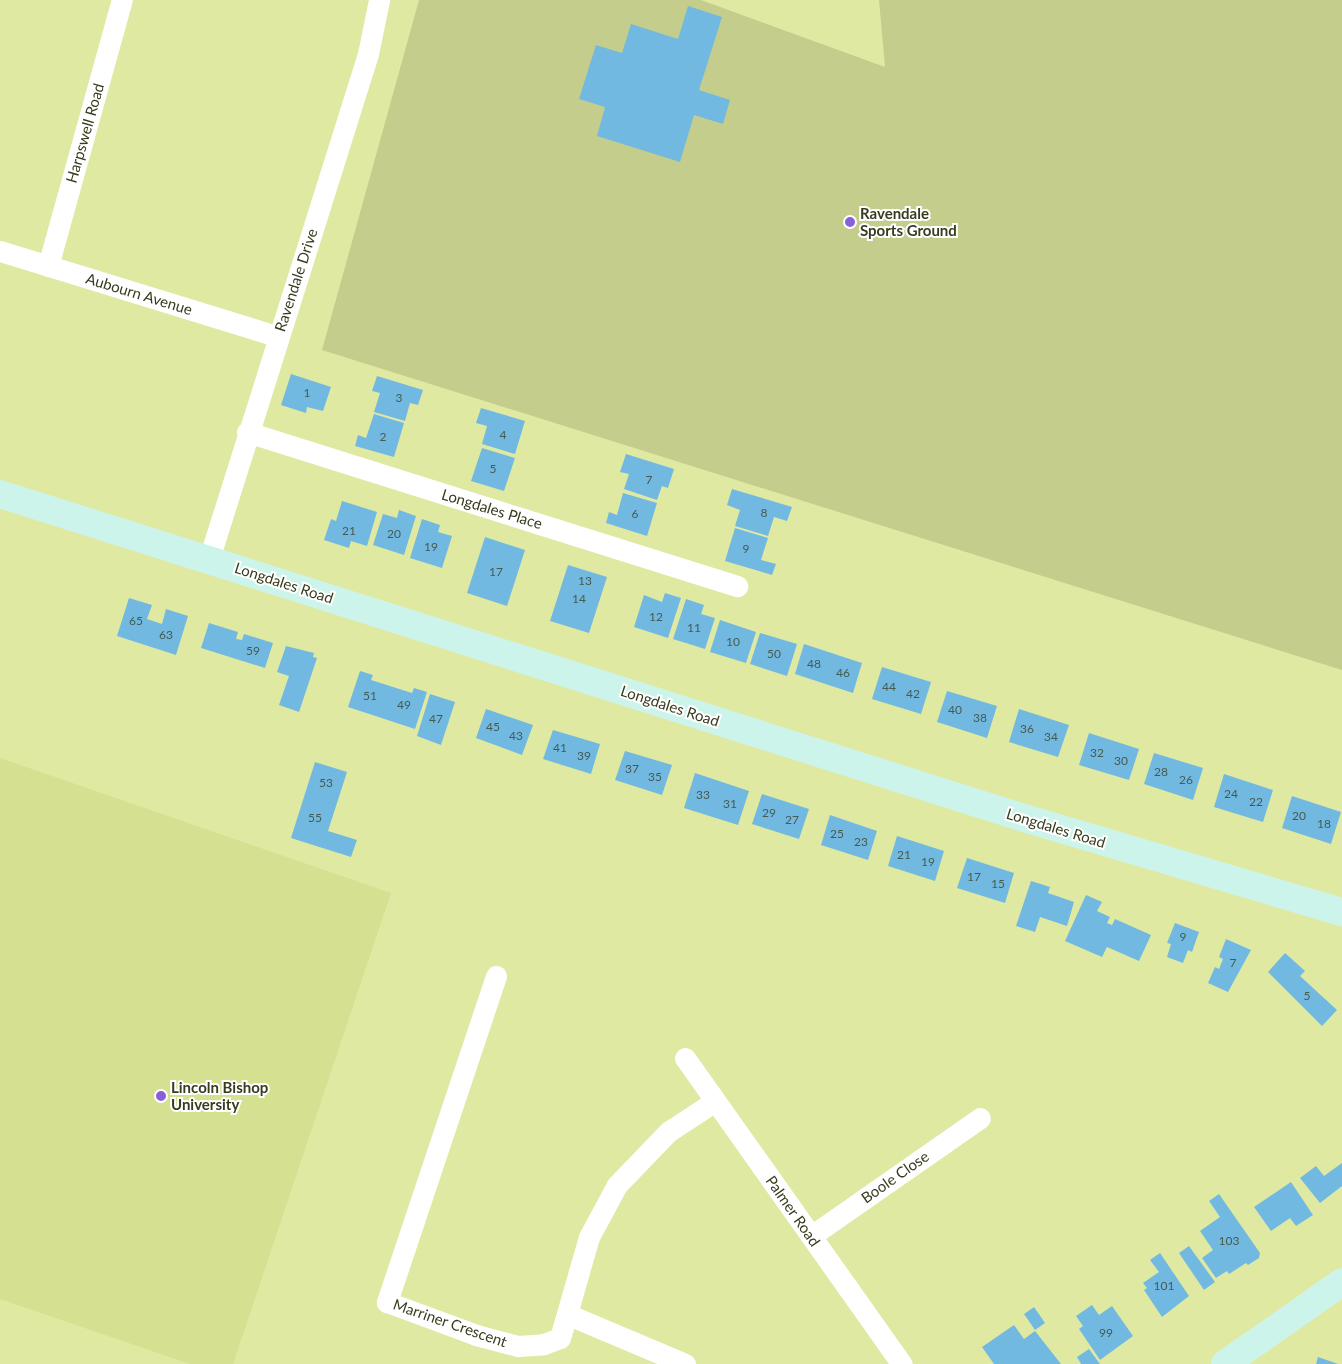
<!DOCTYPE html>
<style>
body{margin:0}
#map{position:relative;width:1342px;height:1364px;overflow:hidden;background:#dfe9a2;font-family:Lato,sans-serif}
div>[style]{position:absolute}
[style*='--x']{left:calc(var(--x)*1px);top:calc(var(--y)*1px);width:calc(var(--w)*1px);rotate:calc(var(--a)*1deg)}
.built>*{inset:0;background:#d5e090}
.green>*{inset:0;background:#c4cd8c}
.building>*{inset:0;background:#72b9e2}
.street>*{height:21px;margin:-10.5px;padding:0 10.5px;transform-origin:10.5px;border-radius:10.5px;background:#fff}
.secondary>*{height:28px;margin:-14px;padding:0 14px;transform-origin:14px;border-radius:14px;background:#ccf4eb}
.dots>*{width:14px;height:14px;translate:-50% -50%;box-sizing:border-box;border:2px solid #fff;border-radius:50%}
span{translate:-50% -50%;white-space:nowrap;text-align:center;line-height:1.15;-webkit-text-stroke:4px #fff;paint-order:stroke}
.number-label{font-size:12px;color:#465b50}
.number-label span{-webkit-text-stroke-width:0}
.street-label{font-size:15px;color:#383c1f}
.poi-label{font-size:15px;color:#383c1f;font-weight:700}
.left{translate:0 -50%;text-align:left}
</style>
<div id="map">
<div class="built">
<i style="clip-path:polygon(0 758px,391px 893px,233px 1364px,190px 1364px,0 1299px)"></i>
</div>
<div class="green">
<i style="clip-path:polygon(419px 0,701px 0,885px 67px,879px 0,1342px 0,1342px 670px,322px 350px)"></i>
</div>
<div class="building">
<i style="clip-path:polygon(688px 6px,722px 17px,699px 90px,730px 100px,723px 124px,694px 115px,680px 162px,597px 136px,605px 107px,579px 99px,596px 45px,622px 53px,631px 24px,678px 39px)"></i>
<i style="clip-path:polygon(291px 374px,331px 387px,323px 411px,307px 407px,306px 413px,281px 405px)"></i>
<i style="clip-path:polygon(377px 376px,423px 390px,418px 405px,410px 403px,405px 421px,374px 412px,380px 393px,372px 391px)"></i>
<i style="clip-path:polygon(481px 408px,525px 421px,515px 454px,482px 444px,487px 426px,476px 423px)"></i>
<i style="clip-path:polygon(374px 414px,404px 423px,394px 457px,355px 446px,358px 435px,366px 438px)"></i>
<i style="clip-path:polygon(482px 448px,515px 458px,504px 491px,471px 481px)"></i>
<i style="clip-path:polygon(626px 454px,674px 469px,668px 488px,662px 486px,657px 500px,624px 489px,629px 474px,620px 472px)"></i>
<i style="clip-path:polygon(732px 489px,792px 507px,787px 521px,774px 517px,768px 536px,735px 526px,740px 510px,727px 505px)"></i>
<i style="clip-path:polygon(623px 493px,657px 503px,647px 536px,606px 523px,609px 512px,617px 515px)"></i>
<i style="clip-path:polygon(342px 501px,377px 512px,367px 546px,351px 541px,349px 548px,324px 540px,331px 519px,336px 521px)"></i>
<i style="clip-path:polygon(399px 510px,416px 516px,404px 555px,373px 545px,383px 514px,397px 518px)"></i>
<i style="clip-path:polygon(422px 519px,440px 525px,438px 532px,452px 536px,442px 568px,410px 558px)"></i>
<i style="clip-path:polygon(735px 528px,768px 538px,761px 560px,776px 564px,772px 575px,725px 561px)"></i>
<i style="clip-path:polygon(485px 537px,525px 550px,507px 606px,467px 593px)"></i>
<i style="clip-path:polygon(568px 565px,607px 577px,589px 633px,550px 621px)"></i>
<i style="clip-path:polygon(665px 593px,681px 598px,668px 638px,634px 627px,644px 595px,662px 602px)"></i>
<i style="clip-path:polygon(129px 598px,152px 605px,147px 619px,162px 624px,166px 609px,188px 616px,176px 655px,117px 636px)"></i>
<i style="clip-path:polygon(686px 599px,704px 605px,701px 614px,715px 618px,705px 649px,673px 639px)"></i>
<i style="clip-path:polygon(720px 620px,756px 632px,746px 663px,710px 652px)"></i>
<i style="clip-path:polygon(209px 623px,238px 632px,236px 639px,242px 640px,244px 634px,273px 643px,265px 668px,201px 648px)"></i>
<i style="clip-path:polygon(760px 633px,797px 644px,787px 676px,750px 664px)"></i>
<i style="clip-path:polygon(804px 644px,862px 663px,853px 693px,795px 674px)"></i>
<i style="clip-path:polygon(286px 646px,314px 653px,313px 657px,317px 658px,299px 712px,279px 705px,289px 676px,277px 672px)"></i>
<i style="clip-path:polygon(882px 667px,931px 682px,921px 714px,872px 699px)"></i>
<i style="clip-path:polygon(360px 671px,373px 675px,371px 680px,412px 693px,414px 688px,427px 692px,415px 729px,348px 707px)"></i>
<i style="clip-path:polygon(947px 691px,997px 706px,987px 738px,937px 722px)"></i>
<i style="clip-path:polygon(430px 694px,455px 702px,441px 745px,417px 736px)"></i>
<i style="clip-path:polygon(486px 709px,533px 725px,522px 755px,476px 738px)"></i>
<i style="clip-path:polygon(1019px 709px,1069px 725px,1058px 757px,1009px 742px)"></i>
<i style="clip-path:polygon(553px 730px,600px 744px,591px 774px,543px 759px)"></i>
<i style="clip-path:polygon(1089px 733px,1139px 749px,1129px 780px,1079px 765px)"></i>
<i style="clip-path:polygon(625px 751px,672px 765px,662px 795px,615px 780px)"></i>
<i style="clip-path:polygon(1154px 753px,1203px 768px,1193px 800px,1144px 784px)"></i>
<i style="clip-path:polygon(315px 762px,347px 772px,328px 831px,357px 840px,351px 857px,291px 838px)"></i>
<i style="clip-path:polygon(695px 773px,749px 791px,738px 825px,684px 808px)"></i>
<i style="clip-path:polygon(1224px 774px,1273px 790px,1263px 822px,1214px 807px)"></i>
<i style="clip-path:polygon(762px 794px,809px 809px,799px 839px,752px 824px)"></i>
<i style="clip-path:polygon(1292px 796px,1341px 812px,1331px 844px,1282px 828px)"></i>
<i style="clip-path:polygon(830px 815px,877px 831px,868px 860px,821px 845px)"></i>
<i style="clip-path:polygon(897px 836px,944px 851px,935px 881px,888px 866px)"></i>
<i style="clip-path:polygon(967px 858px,1014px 873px,1005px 903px,957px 888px)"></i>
<i style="clip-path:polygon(1031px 881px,1050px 887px,1048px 893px,1074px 902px,1067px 926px,1040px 917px,1035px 932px,1016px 926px)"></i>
<i style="clip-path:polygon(1086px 895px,1102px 902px,1097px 911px,1110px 917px,1107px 923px,1112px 925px,1115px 919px,1151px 935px,1139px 961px,1107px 947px,1102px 957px,1065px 941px)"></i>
<i style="clip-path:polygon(1175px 923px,1199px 932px,1192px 952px,1188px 950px,1183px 963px,1167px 957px,1171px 944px,1167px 943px)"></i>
<i style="clip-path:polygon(1226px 939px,1251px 950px,1228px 992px,1208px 983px,1215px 967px,1219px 969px,1223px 959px,1219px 957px)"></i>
<i style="clip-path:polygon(1285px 953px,1305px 971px,1300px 976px,1337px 1010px,1322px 1026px,1268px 972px)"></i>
<i style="clip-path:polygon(1342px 1163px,1342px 1186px,1320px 1203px,1300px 1178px,1316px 1166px,1324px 1176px)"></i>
<i style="clip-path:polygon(1291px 1182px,1313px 1215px,1296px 1226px,1290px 1218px,1271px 1231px,1254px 1207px)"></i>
<i style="clip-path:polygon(1219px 1194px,1260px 1253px,1259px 1258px,1248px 1265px,1246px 1263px,1229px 1274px,1227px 1271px,1216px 1278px,1202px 1258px,1213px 1250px,1200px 1231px,1220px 1217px,1209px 1201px)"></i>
<i style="clip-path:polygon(1189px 1246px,1215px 1282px,1204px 1290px,1179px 1253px)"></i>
<i style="clip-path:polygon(1160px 1253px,1189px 1296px,1162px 1317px,1144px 1290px,1147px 1288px,1143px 1283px,1159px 1272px,1150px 1260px)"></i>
<i style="clip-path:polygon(1092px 1305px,1099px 1315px,1112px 1306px,1133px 1336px,1100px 1360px,1079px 1329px,1083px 1326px,1076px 1316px)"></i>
<i style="clip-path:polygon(1034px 1307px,1045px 1323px,1035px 1330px,1024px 1314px)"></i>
<i style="clip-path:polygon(1014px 1325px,1024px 1339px,1035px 1331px,1061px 1364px,994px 1364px,982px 1347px)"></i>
<i style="clip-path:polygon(1089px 1349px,1100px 1364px,1081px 1364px,1077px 1357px)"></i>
<i style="clip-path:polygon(1318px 1357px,1338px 1364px,1316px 1364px)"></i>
</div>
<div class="street">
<i style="--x:0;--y:251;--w:290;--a:17.1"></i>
<i style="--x:48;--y:266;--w:276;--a:-74.5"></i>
<i style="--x:247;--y:432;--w:514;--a:17.45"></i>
<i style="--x:209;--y:559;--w:529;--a:-72.52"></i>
<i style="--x:368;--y:54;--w:55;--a:-78.5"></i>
<i style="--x:496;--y:976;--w:344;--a:108.5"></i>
<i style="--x:387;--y:1302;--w:95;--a:20.3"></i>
<i style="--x:476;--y:1335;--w:43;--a:14.7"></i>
<i style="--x:518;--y:1346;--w:26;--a:-4"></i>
<i style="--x:544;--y:1344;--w:17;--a:-21"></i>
<i style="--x:560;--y:1338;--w:105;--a:-74"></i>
<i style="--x:589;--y:1237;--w:59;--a:-61.7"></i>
<i style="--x:617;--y:1185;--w:74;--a:-46.1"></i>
<i style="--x:668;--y:1132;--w:56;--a:-33.4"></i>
<i style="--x:685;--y:1058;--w:375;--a:54.7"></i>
<i style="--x:811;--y:1236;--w:206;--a:-34.9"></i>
<i style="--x:569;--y:1315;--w:126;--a:22.9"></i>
</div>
<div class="secondary">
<i style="--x:0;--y:494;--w:1074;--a:17.56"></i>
<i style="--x:1024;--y:818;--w:332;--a:16.5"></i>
<i style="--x:1225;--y:1364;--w:143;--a:-35"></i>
</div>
<div class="dots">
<i style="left:850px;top:222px;background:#8760da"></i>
<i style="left:161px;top:1096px;background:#8760da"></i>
</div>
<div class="number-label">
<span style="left:307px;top:393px">1</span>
<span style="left:399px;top:398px">3</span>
<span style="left:503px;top:435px">4</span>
<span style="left:383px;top:437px">2</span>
<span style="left:493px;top:469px">5</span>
<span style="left:649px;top:480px">7</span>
<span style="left:764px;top:513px">8</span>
<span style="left:635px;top:514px">6</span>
<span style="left:349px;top:531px">21</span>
<span style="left:394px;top:534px">20</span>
<span style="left:431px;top:547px">19</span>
<span style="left:746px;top:549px">9</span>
<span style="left:496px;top:572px">17</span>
<span style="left:585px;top:581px">13</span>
<span style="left:579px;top:599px">14</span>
<span style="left:656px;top:617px">12</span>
<span style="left:136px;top:621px">65</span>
<span style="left:694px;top:628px">11</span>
<span style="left:166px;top:635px">63</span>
<span style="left:733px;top:642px">10</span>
<span style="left:253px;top:651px">59</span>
<span style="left:774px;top:654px">50</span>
<span style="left:814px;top:664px">48</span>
<span style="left:843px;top:673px">46</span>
<span style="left:889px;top:687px">44</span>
<span style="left:913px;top:694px">42</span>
<span style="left:370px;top:696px">51</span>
<span style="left:404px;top:705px">49</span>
<span style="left:955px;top:710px">40</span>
<span style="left:980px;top:718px">38</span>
<span style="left:436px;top:719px">47</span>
<span style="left:493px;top:727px">45</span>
<span style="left:1027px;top:729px">36</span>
<span style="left:516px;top:736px">43</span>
<span style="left:1051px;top:737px">34</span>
<span style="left:560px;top:748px">41</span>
<span style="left:1097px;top:753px">32</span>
<span style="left:584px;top:756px">39</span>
<span style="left:1121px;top:761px">30</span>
<span style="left:632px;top:769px">37</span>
<span style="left:1161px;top:772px">28</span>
<span style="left:655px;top:777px">35</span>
<span style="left:1186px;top:780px">26</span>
<span style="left:326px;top:783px">53</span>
<span style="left:1231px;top:794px">24</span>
<span style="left:703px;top:795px">33</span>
<span style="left:1256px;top:802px">22</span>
<span style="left:730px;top:804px">31</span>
<span style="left:769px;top:813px">29</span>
<span style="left:1299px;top:816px">20</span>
<span style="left:315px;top:818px">55</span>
<span style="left:792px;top:820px">27</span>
<span style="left:1324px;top:824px">18</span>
<span style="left:837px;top:834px">25</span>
<span style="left:861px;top:842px">23</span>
<span style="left:904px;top:855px">21</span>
<span style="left:928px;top:862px">19</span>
<span style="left:974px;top:877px">17</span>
<span style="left:998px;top:884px">15</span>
<span style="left:1183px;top:937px">9</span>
<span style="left:1233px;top:963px">7</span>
<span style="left:1307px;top:996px">5</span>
<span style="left:1229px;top:1241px">103</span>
<span style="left:1164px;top:1286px">101</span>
<span style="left:1106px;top:1333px">99</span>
</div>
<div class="street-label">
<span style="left:85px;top:133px;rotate:-74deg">Harpswell Road</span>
<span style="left:296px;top:280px;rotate:-72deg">Ravendale Drive</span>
<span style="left:139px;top:294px;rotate:17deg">Aubourn Avenue</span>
<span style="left:492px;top:509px;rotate:17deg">Longdales Place</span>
<span style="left:284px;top:583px;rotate:18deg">Longdales Road</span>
<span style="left:670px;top:706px;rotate:18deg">Longdales Road</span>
<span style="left:1056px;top:828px;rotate:17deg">Longdales Road</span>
<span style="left:895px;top:1177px;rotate:-35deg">Boole Close</span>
<span style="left:793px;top:1211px;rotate:55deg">Palmer Road</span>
<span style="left:450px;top:1323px;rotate:19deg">Marriner Crescent</span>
</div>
<div class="poi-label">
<span class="left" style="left:860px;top:222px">Ravendale<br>Sports Ground</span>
<span class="left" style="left:171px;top:1096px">Lincoln Bishop<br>University</span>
</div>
</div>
